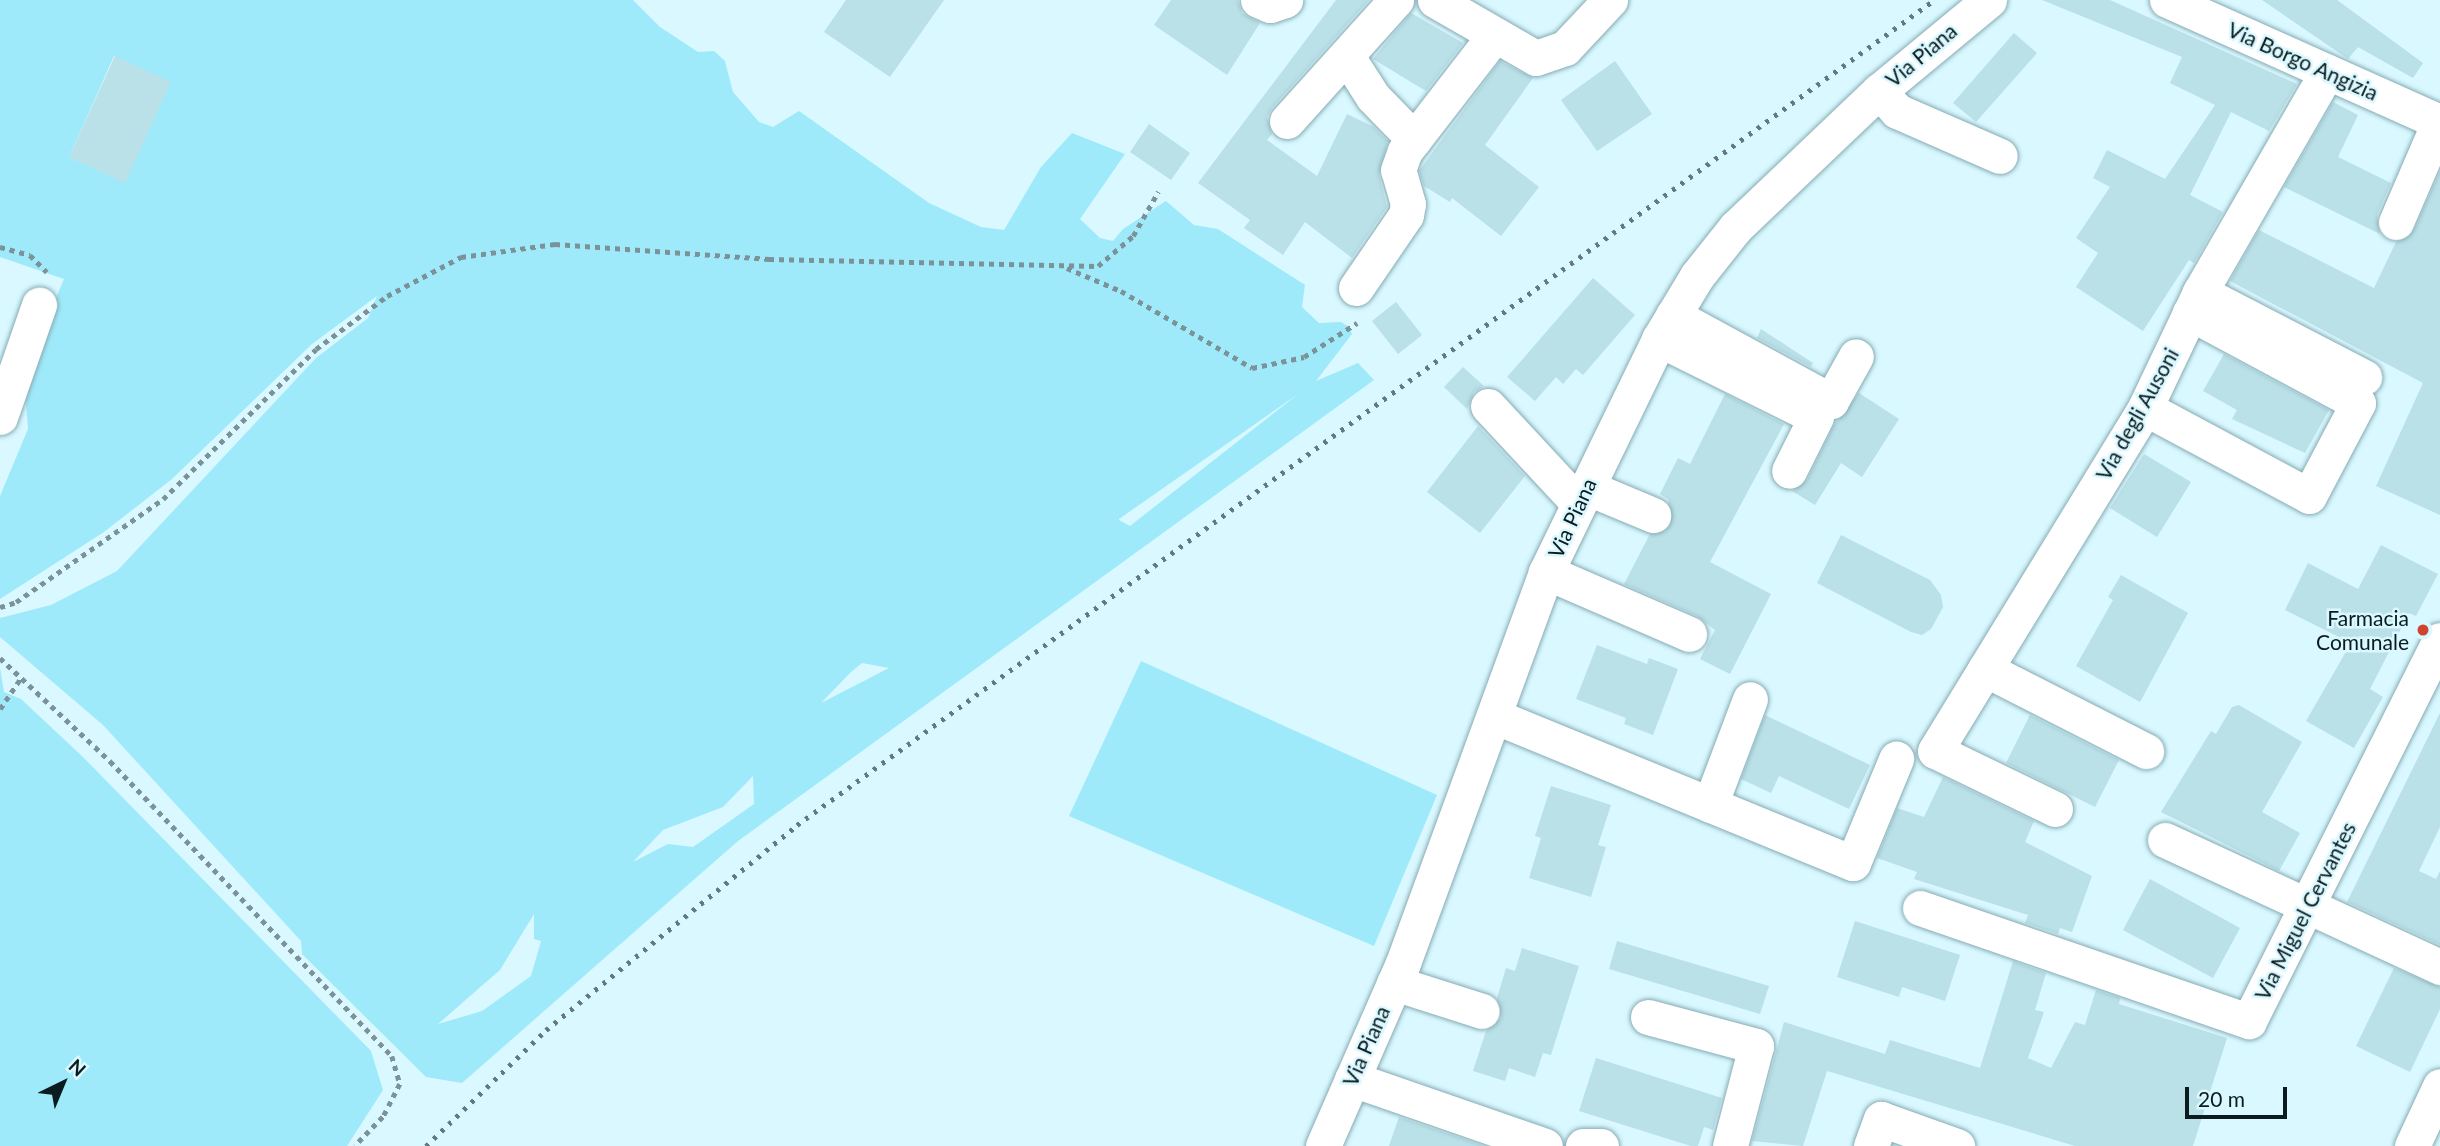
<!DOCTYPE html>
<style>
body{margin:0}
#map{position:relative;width:2440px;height:1146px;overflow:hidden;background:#d9f8ff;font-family:Lato,sans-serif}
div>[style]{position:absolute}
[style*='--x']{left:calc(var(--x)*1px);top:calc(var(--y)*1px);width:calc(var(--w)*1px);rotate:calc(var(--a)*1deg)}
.green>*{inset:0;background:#9feafa}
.building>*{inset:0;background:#bae0e8}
.path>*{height:4.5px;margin-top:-2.25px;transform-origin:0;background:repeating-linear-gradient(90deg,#7b9398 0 5px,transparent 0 10px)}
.roads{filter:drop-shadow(0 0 2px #86abb3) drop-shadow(0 0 2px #86abb3)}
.minor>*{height:35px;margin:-17.5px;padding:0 17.5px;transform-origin:17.5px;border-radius:17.5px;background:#fff}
.rail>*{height:5px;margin-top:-2.5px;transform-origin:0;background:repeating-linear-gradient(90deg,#63797d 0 3.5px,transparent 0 10.5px)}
.dots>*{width:19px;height:19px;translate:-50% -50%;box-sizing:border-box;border:4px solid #d9f8ff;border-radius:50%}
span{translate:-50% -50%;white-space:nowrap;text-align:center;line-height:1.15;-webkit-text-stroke:5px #d9f8ff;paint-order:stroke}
.street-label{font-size:21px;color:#0c1b1e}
.poi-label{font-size:21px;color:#0c1b1e}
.right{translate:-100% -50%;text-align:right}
.north{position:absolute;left:28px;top:1048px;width:70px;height:70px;-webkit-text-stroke:5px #d9f8ff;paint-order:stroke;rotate:43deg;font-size:19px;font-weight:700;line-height:28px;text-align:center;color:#0c1b1e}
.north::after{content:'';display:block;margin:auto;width:24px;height:32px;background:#0c1b1e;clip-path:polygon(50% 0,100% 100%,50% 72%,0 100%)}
.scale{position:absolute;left:2185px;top:1087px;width:102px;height:32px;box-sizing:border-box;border:4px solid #0c1b1e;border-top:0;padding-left:9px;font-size:21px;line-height:24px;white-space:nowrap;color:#0c1b1e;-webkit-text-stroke:5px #d9f8ff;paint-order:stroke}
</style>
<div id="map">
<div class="green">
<i style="clip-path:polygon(evenodd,0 0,633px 0,660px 27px,698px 52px,714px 51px,725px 61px,733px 92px,759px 122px,773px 127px,799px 111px,929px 203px,981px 227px,1004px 230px,1041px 167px,1072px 133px,1125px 154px,1080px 219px,1100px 238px,1113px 241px,1123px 229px,1166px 201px,1194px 225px,1218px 229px,1305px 285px,1302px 307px,1319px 323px,1341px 322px,1349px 327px,1352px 334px,1316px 381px,1358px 363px,1374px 380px,738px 841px,462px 1083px,426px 1077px,302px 954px,301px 941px,103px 725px,0 637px,0 618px,51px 605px,117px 571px,316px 358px,368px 318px,377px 296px,312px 344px,172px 479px,104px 532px,0 599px,0 496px,28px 429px,25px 392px,32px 354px,64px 279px,0 257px,0 0,114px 56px,115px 56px,125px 182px,69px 157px,114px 56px,0 0,1298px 394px,1130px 526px,1119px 520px,1119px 519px,1298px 394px,0 0,862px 663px,889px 668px,821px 703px,851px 672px,862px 663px,0 0,753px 776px,754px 804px,693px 847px,668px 844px,633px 862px,663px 830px,723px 807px,753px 776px,0 0,534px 914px,534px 939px,541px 941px,531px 976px,482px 1011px,438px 1024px,500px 970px,534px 914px)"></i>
<i style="clip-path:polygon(1141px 661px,1437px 795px,1374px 946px,1069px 816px)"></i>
<i style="clip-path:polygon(0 668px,4px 692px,21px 699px,83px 757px,371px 1051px,383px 1090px,347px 1146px,0 1146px)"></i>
</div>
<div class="building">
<i style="clip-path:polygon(846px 0,944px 0,890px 77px,824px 32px)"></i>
<i style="clip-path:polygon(1171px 0,1238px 0,1242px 13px,1260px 23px,1227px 75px,1154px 25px)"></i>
<i style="clip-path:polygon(1336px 0,1369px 0,1272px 108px,1267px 117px,1272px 134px,1267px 140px,1317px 176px,1347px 114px,1374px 127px,1388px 141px,1379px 175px,1387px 207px,1352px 258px,1305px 222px,1283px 255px,1244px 228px,1250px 220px,1198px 183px)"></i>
<i style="clip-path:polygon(2042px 0,2110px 0,2297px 84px,2269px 131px,2231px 112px,2190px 195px,2223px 212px,2194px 263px,2189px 260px,2143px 331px,2076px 287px,2098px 253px,2076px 238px,2110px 187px,2093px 178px,2107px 150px,2165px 179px,2215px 105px,2170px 83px,2182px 57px)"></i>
<i style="clip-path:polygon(2262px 0,2337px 0,2423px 63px,2413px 78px,2358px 47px,2348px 59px)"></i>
<i style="clip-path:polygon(1411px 13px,1463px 43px,1426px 91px,1373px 59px)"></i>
<i style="clip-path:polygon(2014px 33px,2037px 53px,1976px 122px,1953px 103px)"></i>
<i style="clip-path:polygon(115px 56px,171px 82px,125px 183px,69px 157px)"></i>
<i style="clip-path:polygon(1500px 61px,1533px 78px,1485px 145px,1539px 187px,1501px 236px,1452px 198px,1450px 202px,1424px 186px,1419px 171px)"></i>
<i style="clip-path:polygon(1615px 61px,1652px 114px,1597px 151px,1561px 100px)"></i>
<i style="clip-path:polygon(2333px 102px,2358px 115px,2338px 157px,2391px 183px,2377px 215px,2380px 234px,2284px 187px)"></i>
<i style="clip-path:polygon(1149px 124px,1190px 153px,1171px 180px,1130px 152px)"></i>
<i style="clip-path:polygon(2440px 171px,2440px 515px,2376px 486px,2423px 383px,2230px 281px,2259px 230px,2374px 288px,2396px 242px,2414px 230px)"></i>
<i style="clip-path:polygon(1593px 278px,1635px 315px,1583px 375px,1576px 369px,1563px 384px,1556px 377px,1535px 401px,1507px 377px)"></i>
<i style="clip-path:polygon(1396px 302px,1422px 335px,1398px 354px,1372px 321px)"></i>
<i style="clip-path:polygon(1761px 329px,1813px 363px,1811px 367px,1757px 338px)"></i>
<i style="clip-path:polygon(2224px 354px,2329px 410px,2305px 453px,2232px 419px,2237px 410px,2203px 391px)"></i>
<i style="clip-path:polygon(1463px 367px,1484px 386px,1474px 392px,1467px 409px,1444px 387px)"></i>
<i style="clip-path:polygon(1859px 393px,1899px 419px,1862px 477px,1841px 463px,1815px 505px,1792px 491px,1807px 480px,1834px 425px)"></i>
<i style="clip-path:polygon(1725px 394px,1784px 424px,1710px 562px,1771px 594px,1730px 674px,1700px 659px,1715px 630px,1697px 616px,1624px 584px,1650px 534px,1665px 531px,1671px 523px,1668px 499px,1660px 494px,1678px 458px,1690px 464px)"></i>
<i style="clip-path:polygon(1478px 426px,1525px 476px,1480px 533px,1427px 492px)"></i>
<i style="clip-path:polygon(2144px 454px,2191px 482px,2157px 537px,2110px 508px)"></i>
<i style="clip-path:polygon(1841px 535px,1930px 580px,1941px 595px,1943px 607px,1931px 629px,1922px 635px,1911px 632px,1817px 583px)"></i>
<i style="clip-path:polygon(2381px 545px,2438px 574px,2416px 616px,2409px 613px,2370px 689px,2383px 697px,2354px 748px,2306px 721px,2351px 643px,2285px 610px,2308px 563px,2358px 589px)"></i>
<i style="clip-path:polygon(2121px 575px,2188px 613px,2140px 702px,2076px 666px,2113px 600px,2108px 597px)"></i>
<i style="clip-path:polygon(1597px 645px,1647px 664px,1649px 658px,1678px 669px,1653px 735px,1624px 724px,1626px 718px,1576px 699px)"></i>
<i style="clip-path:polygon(2239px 705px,2302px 742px,2262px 812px,2300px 833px,2279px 871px,2161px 812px,2211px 731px,2216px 734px,2232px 707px)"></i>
<i style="clip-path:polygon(2440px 713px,2440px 827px,2419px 871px,2436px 879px,2440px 871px,2440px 945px,2347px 902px)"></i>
<i style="clip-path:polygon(1765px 715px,1870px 765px,1849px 809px,1779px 776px,1771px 793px,1741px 779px)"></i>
<i style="clip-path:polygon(2030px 715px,2119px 760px,2095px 807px,2006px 763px)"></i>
<i style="clip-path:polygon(1943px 777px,2034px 821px,2025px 842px,2092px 876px,2072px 932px,2060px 928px,2058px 934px,2025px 923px,2028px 915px,1914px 879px,1917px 872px,1877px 858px,1897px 808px,1924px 817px)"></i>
<i style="clip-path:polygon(1551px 786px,1611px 805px,1598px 845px,1606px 847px,1591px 897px,1529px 878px,1541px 838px,1535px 836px)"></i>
<i style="clip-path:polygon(2150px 879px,2240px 928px,2213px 978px,2123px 930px)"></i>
<i style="clip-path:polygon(1855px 921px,1960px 955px,1945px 1001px,1902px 987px,1899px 997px,1837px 977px)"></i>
<i style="clip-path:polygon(1617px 941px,1769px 986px,1760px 1014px,1609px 969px)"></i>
<i style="clip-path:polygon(1522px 948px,1579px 966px,1551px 1055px,1543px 1053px,1535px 1077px,1509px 1068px,1505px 1081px,1473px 1071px,1486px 1031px,1501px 1018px,1497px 998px,1506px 968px,1515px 971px)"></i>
<i style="clip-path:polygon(2013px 961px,2046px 973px,2035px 1010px,2044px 1012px,2028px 1058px,2051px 1068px,2075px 1022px,2085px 1025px,2096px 990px,2120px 998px,2119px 1004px,2227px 1038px,2193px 1146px,2075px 1146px,1827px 1071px,1803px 1146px,1752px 1141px,1784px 1022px,1885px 1054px,1890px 1040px,1980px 1068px)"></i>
<i style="clip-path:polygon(2394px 968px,2440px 987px,2440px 1009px,2410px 1072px,2356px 1046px)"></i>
<i style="clip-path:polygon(1596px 1058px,1722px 1098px,1713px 1130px,1704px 1127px,1698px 1146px,1691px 1146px,1579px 1111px)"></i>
<i style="clip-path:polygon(1399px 1117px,1484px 1146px,1389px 1146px)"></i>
</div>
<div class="path">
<i style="--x:0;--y:247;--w:31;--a:15"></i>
<i style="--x:30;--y:255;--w:24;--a:45"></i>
<i style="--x:1067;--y:268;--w:59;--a:23.1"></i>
<i style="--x:1121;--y:291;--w:152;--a:30.4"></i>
<i style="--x:1252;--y:368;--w:53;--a:-11.9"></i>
<i style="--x:1304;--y:357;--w:63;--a:-32.7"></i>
<i style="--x:0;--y:607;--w:17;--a:-17"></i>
<i style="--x:16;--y:602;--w:179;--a:-35"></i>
<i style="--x:163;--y:499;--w:214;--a:-44.4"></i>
<i style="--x:316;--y:349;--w:89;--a:-36.7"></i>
<i style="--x:387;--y:296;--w:84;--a:-27.8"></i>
<i style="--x:461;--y:257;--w:95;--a:-7.9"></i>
<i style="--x:555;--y:244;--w:215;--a:4"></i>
<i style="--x:769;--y:259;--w:329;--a:1.2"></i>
<i style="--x:1098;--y:266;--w:46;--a:-40.6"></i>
<i style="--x:1133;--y:236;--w:51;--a:-60.4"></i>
<i style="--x:0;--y:658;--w:151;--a:43.1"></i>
<i style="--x:110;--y:761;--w:408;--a:46.3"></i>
<i style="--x:392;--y:1056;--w:29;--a:74"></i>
<i style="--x:400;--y:1084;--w:37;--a:117"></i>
<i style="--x:383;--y:1117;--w:40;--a:134"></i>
<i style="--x:0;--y:709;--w:37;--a:-56"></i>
</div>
<div class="roads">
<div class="minor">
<i style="--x:1258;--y:0;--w:13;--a:23"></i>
<i style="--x:1270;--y:5;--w:16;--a:-18"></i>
<i style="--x:1435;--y:0;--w:116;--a:29.9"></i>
<i style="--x:1536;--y:58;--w:31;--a:-19"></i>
<i style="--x:1565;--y:48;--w:66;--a:-46.8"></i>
<i style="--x:2167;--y:0;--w:299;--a:24.1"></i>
<i style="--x:1348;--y:58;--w:46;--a:57.3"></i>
<i style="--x:1373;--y:97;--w:59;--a:45.7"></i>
<i style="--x:1879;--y:91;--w:27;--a:48"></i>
<i style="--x:1897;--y:111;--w:112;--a:23.6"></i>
<i style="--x:1287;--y:121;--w:163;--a:-48"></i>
<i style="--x:2396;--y:222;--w:109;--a:-66.7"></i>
<i style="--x:1356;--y:288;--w:88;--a:-55.6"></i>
<i style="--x:1406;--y:215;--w:11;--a:-80"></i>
<i style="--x:1408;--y:204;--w:35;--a:-106"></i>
<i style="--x:1398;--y:170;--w:20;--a:-70"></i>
<i style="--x:1405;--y:151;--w:145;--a:-52.3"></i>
<i style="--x:2200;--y:292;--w:185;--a:27.4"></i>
<i style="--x:1673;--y:315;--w:180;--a:28.6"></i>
<i style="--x:1831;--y:401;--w:51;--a:-60.9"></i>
<i style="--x:1659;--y:339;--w:175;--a:26.4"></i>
<i style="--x:1816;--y:417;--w:60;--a:116.6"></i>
<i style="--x:1488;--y:406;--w:132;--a:47.1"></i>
<i style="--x:2145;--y:408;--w:186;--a:28.2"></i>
<i style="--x:2309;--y:496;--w:105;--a:-62.2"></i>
<i style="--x:2358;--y:403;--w:191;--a:-151.8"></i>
<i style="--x:0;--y:417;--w:119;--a:-70.8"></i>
<i style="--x:1586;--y:487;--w:73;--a:22.7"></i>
<i style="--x:1546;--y:572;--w:156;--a:23.4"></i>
<i style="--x:1985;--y:669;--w:181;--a:27"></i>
<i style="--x:1494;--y:716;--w:388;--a:22.3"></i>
<i style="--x:1853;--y:863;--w:113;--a:-67.5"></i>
<i style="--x:1710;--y:805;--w:113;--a:-69.3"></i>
<i style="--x:2055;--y:809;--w:133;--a:-154.2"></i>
<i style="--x:1935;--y:751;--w:402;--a:-58.5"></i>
<i style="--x:2145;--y:408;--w:128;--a:-64.6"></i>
<i style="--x:2200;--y:292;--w:254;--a:-60"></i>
<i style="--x:2165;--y:840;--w:303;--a:24.8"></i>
<i style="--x:1920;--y:908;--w:348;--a:19"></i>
<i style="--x:2249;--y:1021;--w:426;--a:-63.4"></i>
<i style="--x:1394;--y:983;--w:92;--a:17.7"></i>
<i style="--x:1648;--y:1017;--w:112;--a:15"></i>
<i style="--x:1756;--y:1046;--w:103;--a:104.6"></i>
<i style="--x:1352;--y:1079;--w:204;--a:19.1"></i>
<i style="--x:1323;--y:1146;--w:200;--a:-66.4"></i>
<i style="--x:1403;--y:963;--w:416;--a:-69.9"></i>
<i style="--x:1546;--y:572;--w:259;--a:-64.1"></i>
<i style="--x:1659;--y:339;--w:74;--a:-58.9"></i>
<i style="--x:1697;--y:276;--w:63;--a:-51.5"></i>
<i style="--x:1736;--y:227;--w:197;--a:-43.6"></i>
<i style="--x:1879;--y:91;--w:143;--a:-39.6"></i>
<i style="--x:1583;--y:1146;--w:18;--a:0"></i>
<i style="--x:1871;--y:1146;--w:29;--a:-70"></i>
<i style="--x:1881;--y:1119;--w:81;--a:19.6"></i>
<i style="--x:2412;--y:1146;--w:66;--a:-65"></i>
</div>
</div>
<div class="rail">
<i style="--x:426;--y:1146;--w:167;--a:-44"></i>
<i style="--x:546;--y:1030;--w:324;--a:-39.2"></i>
<i style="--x:797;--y:825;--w:1405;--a:-35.96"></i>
</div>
<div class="dots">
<i style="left:2423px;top:630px;background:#d0442d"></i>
</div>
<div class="street-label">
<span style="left:1921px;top:55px;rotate:-40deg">Via Piana</span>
<span style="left:2303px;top:61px;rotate:24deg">Via Borgo Angizia</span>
<span style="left:2137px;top:414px;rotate:-61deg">Via degli Ausoni</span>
<span style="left:1572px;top:518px;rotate:-65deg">Via Piana</span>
<span style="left:2305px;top:911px;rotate:-63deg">Via Miguel Cervantes</span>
<span style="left:1366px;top:1046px;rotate:-66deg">Via Piana</span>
</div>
<div class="poi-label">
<span class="right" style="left:2409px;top:630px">Farmacia<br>Comunale</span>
</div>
<div class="north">N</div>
<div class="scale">20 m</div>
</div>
